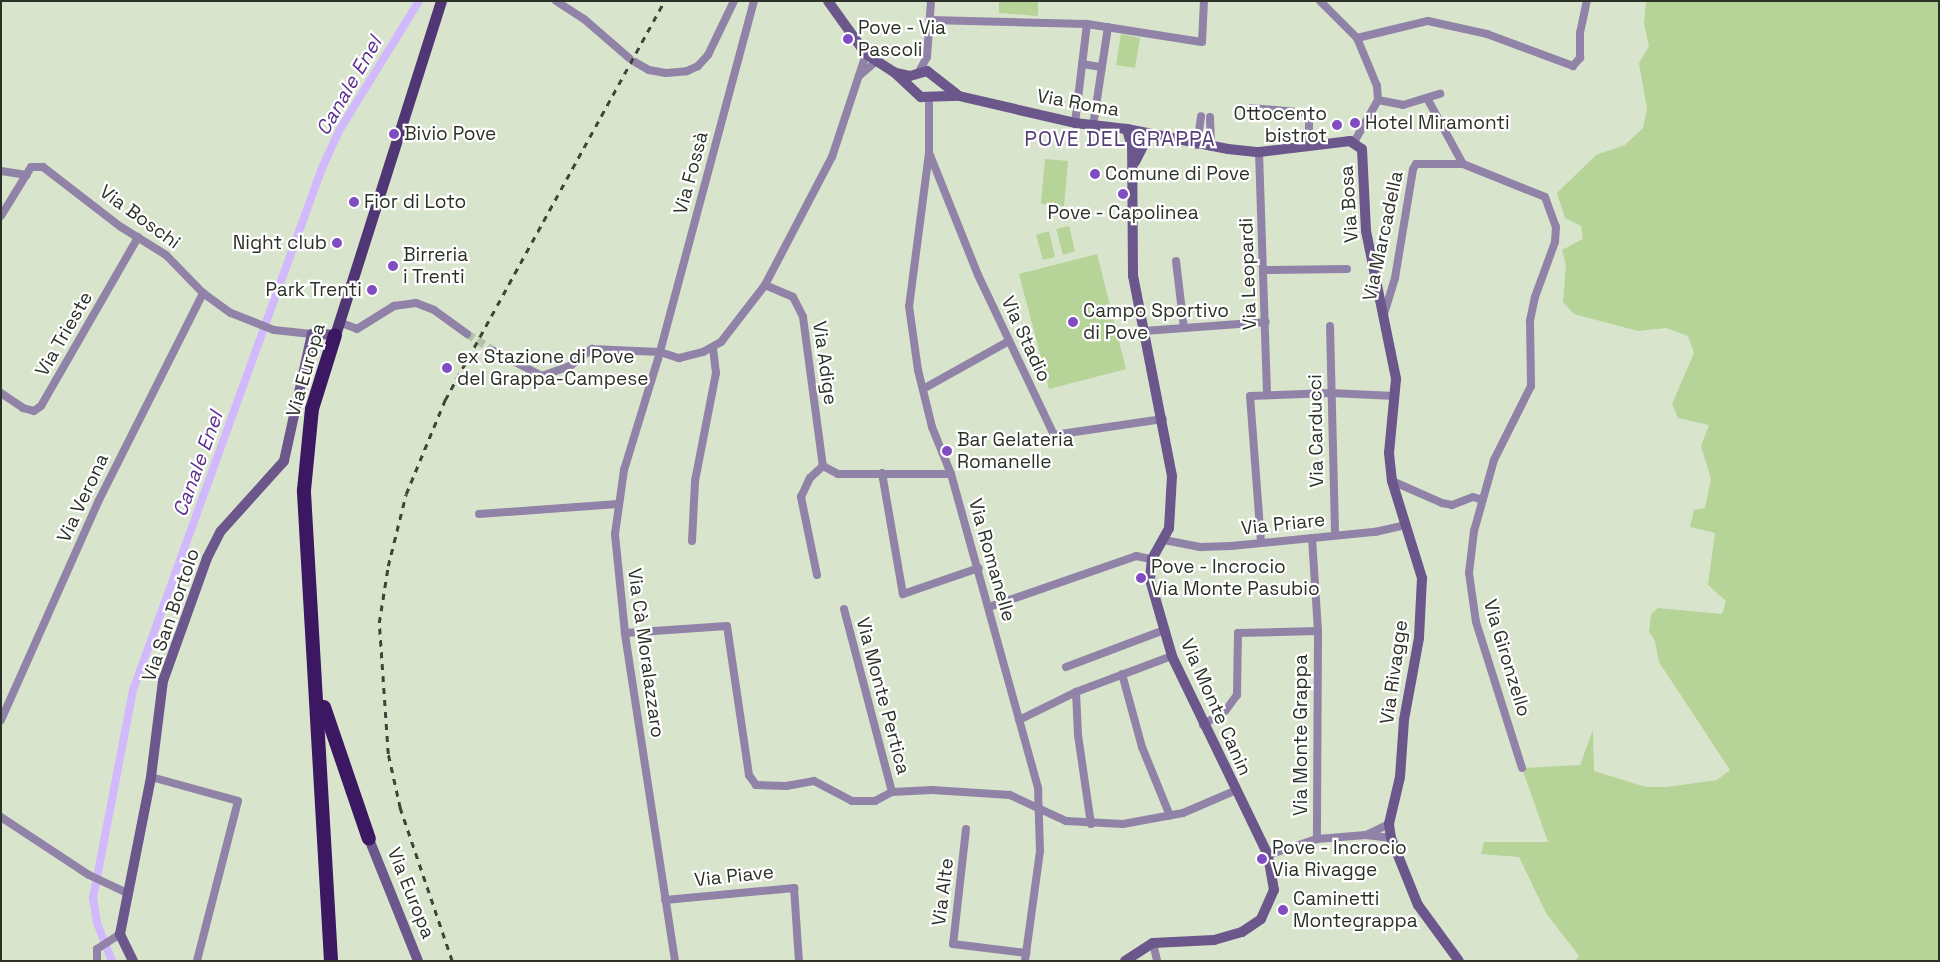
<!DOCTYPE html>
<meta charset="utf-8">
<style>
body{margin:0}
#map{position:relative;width:1940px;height:962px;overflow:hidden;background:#d8e5cc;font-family:"Space Grotesk",sans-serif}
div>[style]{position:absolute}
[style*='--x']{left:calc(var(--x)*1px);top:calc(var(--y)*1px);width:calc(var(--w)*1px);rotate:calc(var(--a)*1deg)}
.green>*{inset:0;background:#b6d398}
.canal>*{height:8px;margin:-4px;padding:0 4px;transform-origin:4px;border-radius:4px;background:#d2b8fd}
.street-tunnel>*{height:8px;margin-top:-4px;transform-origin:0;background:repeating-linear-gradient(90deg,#b6c1ab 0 8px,transparent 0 12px)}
.street>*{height:8px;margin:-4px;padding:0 4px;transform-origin:4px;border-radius:4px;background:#9183a8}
.secondary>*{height:10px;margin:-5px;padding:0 5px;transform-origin:5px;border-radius:5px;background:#6b578b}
.primary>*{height:11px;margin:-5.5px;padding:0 5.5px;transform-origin:5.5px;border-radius:5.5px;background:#513675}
.highway>*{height:14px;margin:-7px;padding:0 7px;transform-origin:7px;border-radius:7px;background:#3c1762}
.rail>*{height:2.5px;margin-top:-1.25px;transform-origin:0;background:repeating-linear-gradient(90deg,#3e4439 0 6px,transparent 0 12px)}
.dots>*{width:14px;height:14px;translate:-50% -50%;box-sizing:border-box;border:2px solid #fff;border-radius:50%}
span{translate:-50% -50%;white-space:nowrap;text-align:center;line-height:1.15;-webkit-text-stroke:4.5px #fff;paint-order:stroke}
.poi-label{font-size:19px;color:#2c3128}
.left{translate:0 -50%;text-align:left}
.right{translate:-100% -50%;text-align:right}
.street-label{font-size:19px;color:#2c3128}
.water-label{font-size:20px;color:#5c2e90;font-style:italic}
.quarter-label{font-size:21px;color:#553c78;letter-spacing:1px}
.frame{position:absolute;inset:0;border:2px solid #2c3128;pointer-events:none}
</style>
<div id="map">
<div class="green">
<i style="clip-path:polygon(999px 1px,1038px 1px,1038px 16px,999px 13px)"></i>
<i style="clip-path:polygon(1646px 1px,1939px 1px,1939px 961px,1575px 961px,1579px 956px,1546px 913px,1519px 857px,1481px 854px,1484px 842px,1548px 842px,1522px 768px,1580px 765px,1593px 730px,1594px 771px,1646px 787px,1667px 787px,1717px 780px,1730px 770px,1659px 662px,1655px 641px,1649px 632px,1651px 614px,1658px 608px,1722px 614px,1726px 601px,1708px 585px,1715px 533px,1690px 527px,1694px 510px,1705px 508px,1711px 479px,1701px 446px,1709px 425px,1678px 418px,1672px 404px,1694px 353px,1688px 336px,1666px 328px,1638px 331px,1574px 314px,1563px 302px,1566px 265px,1562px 250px,1583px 239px,1581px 226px,1565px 218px,1557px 193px,1596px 155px,1625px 145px,1643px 128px,1647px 109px,1639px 63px,1649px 46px,1644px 24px)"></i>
<i style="clip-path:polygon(1121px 34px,1140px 38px,1135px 68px,1116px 65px)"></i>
<i style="clip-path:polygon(1045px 159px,1068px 161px,1064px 206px,1041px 204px)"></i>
<i style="clip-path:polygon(1069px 226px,1075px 251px,1063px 255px,1056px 229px)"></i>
<i style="clip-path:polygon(1049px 231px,1055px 257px,1043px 260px,1036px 235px)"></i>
<i style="clip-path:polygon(1097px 254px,1126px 369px,1049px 389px,1019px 274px)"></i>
</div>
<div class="canal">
<i style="--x:112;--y:961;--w:41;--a:-111.5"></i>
<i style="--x:97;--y:923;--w:25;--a:-99"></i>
<i style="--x:93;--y:898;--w:212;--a:-79.1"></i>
<i style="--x:133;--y:690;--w:555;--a:-70.1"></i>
<i style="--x:322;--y:168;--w:41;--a:-65.3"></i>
<i style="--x:339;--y:131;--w:153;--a:-58.4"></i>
</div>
<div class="street-tunnel">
<i style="--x:467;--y:334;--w:32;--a:32"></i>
</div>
<div class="street">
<i style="--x:556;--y:1;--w:33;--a:33"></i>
<i style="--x:584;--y:19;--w:60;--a:40.9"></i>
<i style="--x:1320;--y:1;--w:52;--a:45"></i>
<i style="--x:1357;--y:38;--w:52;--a:67.4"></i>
<i style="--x:1377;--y:86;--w:14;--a:86"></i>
<i style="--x:1378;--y:100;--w:48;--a:119.7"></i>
<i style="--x:930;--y:20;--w:157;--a:1.5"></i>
<i style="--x:1087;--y:24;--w:116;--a:8.9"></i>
<i style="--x:1202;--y:42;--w:41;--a:-87.2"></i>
<i style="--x:1357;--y:38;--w:73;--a:-13.5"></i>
<i style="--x:1428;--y:21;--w:60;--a:12.4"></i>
<i style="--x:1487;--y:34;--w:92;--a:20.4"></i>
<i style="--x:1573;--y:66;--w:11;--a:-49"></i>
<i style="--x:1580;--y:58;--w:25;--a:-90"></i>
<i style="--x:1580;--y:33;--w:33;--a:-78"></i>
<i style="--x:635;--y:62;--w:16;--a:30"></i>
<i style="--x:649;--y:70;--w:17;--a:10"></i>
<i style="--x:666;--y:73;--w:21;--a:-5"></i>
<i style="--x:687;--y:71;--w:12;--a:-24"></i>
<i style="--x:698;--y:66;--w:15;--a:-48"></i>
<i style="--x:708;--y:55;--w:60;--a:-64.3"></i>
<i style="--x:1082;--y:64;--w:20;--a:9"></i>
<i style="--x:919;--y:72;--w:17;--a:-62"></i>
<i style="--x:927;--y:57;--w:56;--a:-85.9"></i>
<i style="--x:859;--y:76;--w:23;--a:-41"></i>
<i style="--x:929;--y:96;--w:57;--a:90"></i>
<i style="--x:929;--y:153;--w:154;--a:97.4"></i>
<i style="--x:909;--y:306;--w:65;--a:82"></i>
<i style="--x:918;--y:370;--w:59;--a:76.2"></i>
<i style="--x:932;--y:427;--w:51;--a:68"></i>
<i style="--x:951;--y:474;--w:326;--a:74.5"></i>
<i style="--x:1038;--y:788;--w:63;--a:88.2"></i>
<i style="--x:1040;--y:851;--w:111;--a:97.8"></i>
<i style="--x:1427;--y:98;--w:75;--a:61.4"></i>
<i style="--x:1378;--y:100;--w:25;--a:11"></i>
<i style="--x:1403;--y:105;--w:39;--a:-17"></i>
<i style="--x:1251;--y:108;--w:58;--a:4.9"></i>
<i style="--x:1309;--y:113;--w:34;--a:90"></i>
<i style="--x:1210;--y:117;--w:30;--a:88"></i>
<i style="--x:1075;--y:123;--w:100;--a:-83.1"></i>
<i style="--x:1093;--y:126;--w:100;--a:-81.4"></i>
<i style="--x:1197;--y:145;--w:29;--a:-82"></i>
<i style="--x:1259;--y:152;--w:243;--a:88.1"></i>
<i style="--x:930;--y:155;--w:129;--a:68.2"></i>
<i style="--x:978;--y:275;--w:177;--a:64.6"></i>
<i style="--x:1054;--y:435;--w:110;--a:-8.4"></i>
<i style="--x:1;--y:171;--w:26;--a:9"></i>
<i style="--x:1;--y:216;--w:57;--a:-58.5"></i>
<i style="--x:31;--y:167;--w:12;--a:0"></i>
<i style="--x:43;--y:167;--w:98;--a:37.6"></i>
<i style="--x:121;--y:227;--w:53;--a:31.9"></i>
<i style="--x:166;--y:255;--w:53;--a:45.8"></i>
<i style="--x:203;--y:293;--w:34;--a:36"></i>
<i style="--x:231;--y:313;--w:46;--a:21.6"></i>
<i style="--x:274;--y:330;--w:38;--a:6"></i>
<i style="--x:1176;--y:261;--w:67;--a:83.2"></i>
<i style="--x:1264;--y:270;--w:83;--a:-0.7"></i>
<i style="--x:765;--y:285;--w:30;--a:23"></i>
<i style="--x:793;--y:297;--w:22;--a:63"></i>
<i style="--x:803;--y:317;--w:150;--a:82.4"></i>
<i style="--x:823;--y:466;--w:17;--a:28"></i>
<i style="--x:838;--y:474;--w:113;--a:0"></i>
<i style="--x:1384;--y:314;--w:38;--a:-73"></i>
<i style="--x:1395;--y:278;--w:110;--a:-80.6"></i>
<i style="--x:1413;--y:169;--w:6;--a:-59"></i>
<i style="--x:1416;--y:164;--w:47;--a:0"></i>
<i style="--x:1463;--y:164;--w:88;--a:21.9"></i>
<i style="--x:1545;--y:197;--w:32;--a:70"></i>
<i style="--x:1556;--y:227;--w:15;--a:94"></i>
<i style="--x:1555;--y:242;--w:59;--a:110"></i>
<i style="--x:1535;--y:297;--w:25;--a:102"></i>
<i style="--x:1530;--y:321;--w:65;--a:89.1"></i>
<i style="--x:1531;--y:386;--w:83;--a:116.6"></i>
<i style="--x:1494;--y:460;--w:74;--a:105.7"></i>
<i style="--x:1474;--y:531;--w:42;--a:96.8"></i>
<i style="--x:1469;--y:573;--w:49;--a:81.9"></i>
<i style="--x:1476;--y:622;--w:153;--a:72.5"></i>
<i style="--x:339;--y:322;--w:19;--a:21"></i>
<i style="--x:357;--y:329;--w:44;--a:-31.9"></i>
<i style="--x:394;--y:306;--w:22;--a:-8"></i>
<i style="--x:416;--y:303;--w:19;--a:21"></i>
<i style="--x:434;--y:310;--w:41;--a:36"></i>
<i style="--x:1330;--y:326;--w:209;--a:88.6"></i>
<i style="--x:1144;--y:331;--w:122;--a:-4.2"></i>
<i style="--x:494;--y:351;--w:54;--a:27.5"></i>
<i style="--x:542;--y:376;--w:30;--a:-20"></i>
<i style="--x:570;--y:366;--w:28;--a:-38"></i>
<i style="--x:592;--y:349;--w:68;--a:2.5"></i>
<i style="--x:660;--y:352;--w:20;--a:18"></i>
<i style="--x:679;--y:358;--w:25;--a:-14"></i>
<i style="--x:703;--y:352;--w:21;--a:-29"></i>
<i style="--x:721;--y:342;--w:72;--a:-52.3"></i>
<i style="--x:765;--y:285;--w:144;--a:-62.4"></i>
<i style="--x:832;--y:157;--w:108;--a:-71.7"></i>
<i style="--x:923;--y:389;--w:98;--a:-29.2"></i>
<i style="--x:1;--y:393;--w:27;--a:34"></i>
<i style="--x:23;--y:408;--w:11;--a:15"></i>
<i style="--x:34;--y:411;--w:9;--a:-36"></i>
<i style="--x:41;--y:406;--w:195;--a:-60.1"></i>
<i style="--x:882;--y:473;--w:123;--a:80.2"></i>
<i style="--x:903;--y:594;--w:80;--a:-18.9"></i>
<i style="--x:1392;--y:481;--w:55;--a:23.7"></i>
<i style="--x:1442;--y:503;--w:10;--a:11"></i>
<i style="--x:1452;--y:505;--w:22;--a:-21"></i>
<i style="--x:1473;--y:497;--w:10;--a:17"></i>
<i style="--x:479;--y:514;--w:139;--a:-4.1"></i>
<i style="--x:1312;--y:538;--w:93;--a:86.3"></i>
<i style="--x:1318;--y:631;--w:208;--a:90.3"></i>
<i style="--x:1164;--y:540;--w:38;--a:11"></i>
<i style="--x:1201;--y:547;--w:30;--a:-2"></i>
<i style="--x:1231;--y:546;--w:145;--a:-5.6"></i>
<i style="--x:1375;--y:532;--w:31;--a:-13"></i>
<i style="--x:692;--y:541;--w:60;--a:-87.1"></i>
<i style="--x:695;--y:481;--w:110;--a:-79"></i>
<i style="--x:716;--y:373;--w:25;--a:-97"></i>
<i style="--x:1261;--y:542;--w:146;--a:-94.3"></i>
<i style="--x:1250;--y:396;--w:80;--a:-2.1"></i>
<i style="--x:1330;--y:393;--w:65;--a:2.6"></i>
<i style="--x:817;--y:575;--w:80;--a:-101.6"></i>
<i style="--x:801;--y:497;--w:21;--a:-65"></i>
<i style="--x:810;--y:478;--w:18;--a:-43"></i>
<i style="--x:989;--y:607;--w:156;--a:-19.1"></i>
<i style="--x:1136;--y:556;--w:16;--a:11"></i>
<i style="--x:844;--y:609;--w:189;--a:75.3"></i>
<i style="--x:625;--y:633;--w:102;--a:-3.9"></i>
<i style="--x:727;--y:626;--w:151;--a:81.6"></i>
<i style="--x:749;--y:775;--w:12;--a:55"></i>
<i style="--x:756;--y:785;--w:30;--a:2"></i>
<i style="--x:786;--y:786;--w:28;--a:-10"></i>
<i style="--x:814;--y:781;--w:43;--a:27.8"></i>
<i style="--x:852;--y:801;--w:23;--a:0"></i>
<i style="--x:875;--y:801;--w:19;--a:-28"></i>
<i style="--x:1066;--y:667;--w:105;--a:-20.7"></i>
<i style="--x:1122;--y:674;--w:76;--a:74.7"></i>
<i style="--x:1142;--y:747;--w:74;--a:67.9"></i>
<i style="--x:1076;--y:692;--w:43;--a:87.3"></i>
<i style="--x:1078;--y:735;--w:90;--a:81.7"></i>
<i style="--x:1;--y:720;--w:241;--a:-66"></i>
<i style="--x:99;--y:500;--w:232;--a:-63.3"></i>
<i style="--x:1019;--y:720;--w:64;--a:-26.2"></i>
<i style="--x:1076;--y:692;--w:103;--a:-20.6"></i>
<i style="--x:1203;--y:725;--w:27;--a:-33"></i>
<i style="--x:1226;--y:710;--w:19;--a:-54"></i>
<i style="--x:1237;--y:695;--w:62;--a:-89.1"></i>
<i style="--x:1238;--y:633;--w:80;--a:-1.4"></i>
<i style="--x:151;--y:777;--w:90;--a:15.4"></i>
<i style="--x:238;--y:801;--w:165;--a:104.4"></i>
<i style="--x:892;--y:792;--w:40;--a:-2.9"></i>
<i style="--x:932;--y:790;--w:78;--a:3.7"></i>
<i style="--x:1010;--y:795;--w:62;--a:24.9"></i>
<i style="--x:1066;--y:821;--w:57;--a:3"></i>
<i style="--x:1123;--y:824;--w:61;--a:-10.4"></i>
<i style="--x:1183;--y:813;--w:56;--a:-23.3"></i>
<i style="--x:1;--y:817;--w:105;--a:33.4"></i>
<i style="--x:89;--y:875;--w:42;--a:25.3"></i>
<i style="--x:1389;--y:824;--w:25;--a:154"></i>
<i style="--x:1366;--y:835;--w:25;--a:7"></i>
<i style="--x:966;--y:829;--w:116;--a:96.4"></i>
<i style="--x:953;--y:944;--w:74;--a:7"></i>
<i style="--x:1268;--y:855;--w:52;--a:-18.1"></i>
<i style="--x:1317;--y:839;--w:49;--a:-4.7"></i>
<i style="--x:665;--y:900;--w:130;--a:-5.3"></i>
<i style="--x:794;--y:888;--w:73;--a:86.1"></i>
<i style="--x:1153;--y:943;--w:18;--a:77"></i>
<i style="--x:97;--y:961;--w:12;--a:-90"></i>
<i style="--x:97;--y:949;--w:27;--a:-33"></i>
<i style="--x:675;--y:961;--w:332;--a:-98.7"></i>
<i style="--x:625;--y:633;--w:100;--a:-95.8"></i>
<i style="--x:615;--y:534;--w:65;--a:-82"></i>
<i style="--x:624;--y:470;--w:116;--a:-73"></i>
<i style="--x:658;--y:359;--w:371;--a:-75"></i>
</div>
<div class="secondary">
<i style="--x:828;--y:1;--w:65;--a:54.4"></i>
<i style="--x:866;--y:54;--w:33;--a:33"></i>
<i style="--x:894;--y:72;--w:37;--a:43"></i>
<i style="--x:921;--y:97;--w:38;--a:-2"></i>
<i style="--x:959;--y:96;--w:119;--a:13.1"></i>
<i style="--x:1075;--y:123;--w:52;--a:6.6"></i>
<i style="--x:1127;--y:129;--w:103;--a:11.2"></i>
<i style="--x:1228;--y:149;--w:31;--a:6"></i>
<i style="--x:1259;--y:152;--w:92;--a:-6.9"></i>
<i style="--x:1350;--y:141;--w:14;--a:34"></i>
<i style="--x:1362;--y:149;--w:82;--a:87.2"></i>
<i style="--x:1366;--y:231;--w:151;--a:78.5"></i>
<i style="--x:1396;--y:379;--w:74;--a:95.4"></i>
<i style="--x:1389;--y:453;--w:28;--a:84"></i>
<i style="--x:1392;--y:481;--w:102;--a:72.8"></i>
<i style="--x:1422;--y:578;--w:60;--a:92.9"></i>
<i style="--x:1419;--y:638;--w:83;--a:100.4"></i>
<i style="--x:1404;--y:720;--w:57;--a:94"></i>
<i style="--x:1400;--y:777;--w:48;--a:103.2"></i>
<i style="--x:1389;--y:824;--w:14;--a:82"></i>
<i style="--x:1391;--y:838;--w:72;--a:68.1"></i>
<i style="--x:1418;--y:905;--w:69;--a:53.8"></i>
<i style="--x:896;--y:73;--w:14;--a:12"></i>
<i style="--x:910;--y:76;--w:18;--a:-16"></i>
<i style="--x:927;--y:71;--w:37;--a:38"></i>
<i style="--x:1135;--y:162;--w:31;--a:-63"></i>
<i style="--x:369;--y:839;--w:131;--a:68.1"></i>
<i style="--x:133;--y:961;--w:30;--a:-116"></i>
<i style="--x:120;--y:934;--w:160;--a:-78.8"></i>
<i style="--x:151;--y:777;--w:97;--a:-82.9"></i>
<i style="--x:163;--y:681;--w:131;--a:-70.3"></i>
<i style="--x:207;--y:558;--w:30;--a:-63"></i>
<i style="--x:221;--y:531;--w:94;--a:-48"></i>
<i style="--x:284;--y:461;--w:130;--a:-77.6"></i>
<i style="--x:312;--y:334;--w:23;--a:2"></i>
<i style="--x:1125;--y:961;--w:33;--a:-33"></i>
<i style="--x:1153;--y:943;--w:61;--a:-2.8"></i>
<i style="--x:1214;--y:940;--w:29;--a:-16"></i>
<i style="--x:1242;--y:932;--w:23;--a:-34"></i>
<i style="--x:1261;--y:919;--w:32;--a:-66"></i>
<i style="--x:1274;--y:890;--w:36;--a:-100"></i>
<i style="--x:1268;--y:855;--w:221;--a:-115.8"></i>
<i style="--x:1172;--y:656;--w:79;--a:-106.1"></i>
<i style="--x:1150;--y:580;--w:21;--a:-85"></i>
<i style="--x:1152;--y:559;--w:35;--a:-61"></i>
<i style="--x:1169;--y:528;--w:52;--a:-86.7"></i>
<i style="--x:1172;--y:476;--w:204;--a:-101"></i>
<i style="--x:1133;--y:276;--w:129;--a:-90.4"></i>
<i style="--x:1132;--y:147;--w:19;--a:-106"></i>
</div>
<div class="primary">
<i style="--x:335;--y:335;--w:350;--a:-72.4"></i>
</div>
<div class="highway">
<i style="--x:324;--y:707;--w:139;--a:71.2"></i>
<i style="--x:331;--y:961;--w:472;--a:-93.3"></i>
<i style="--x:304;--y:490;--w:81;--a:-84.4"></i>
<i style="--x:312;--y:409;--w:77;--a:-72.7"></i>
</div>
<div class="rail">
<i style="--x:452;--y:961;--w:162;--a:-108.8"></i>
<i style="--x:400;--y:808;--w:55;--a:-102.5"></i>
<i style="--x:388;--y:754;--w:131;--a:-93.9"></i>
<i style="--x:379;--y:623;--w:58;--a:-81"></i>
<i style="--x:388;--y:566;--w:74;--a:-76"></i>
<i style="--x:406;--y:494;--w:102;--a:-67.5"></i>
<i style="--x:445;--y:400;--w:455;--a:-61.2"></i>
</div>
<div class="dots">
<i style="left:848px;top:39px;background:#814bc2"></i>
<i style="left:1355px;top:123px;background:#814bc2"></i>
<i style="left:1337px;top:125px;background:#814bc2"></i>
<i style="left:394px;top:134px;background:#814bc2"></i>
<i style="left:1095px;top:174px;background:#814bc2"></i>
<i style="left:1123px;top:194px;background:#814bc2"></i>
<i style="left:354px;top:202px;background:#814bc2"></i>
<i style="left:337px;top:243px;background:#814bc2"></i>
<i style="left:393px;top:266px;background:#814bc2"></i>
<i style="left:372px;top:290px;background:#814bc2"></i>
<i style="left:1073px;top:322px;background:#814bc2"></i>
<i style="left:447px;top:368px;background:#814bc2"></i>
<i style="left:947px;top:451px;background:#814bc2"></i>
<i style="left:1141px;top:578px;background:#814bc2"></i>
<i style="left:1262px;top:859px;background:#814bc2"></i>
<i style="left:1283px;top:910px;background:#814bc2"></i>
</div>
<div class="poi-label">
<span class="left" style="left:858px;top:39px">Pove - Via<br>Pascoli</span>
<span class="right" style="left:1327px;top:125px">Ottocento<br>bistrot</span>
<span class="left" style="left:1365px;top:123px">Hotel Miramonti</span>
<span class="left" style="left:404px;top:134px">Bivio Pove</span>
<span class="left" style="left:1105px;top:174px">Comune di Pove</span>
<span class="left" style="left:364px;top:202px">Fior di Loto</span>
<span style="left:1123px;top:213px">Pove - Capolinea</span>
<span class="right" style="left:327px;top:243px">Night club</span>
<span class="left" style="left:403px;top:266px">Birreria<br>i Trenti</span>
<span class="right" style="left:362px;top:290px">Park Trenti</span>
<span class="left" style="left:1083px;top:322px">Campo Sportivo<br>di Pove</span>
<span class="left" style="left:457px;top:368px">ex Stazione di Pove<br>del Grappa-Campese</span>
<span class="left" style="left:957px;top:451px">Bar Gelateria<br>Romanelle</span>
<span class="left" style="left:1151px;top:578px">Pove - Incrocio<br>Via Monte Pasubio</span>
<span class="left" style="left:1272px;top:859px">Pove - Incrocio<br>Via Rivagge</span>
<span class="left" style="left:1293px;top:910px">Caminetti<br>Montegrappa</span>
</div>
<div class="street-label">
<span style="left:1078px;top:103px;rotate:10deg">Via Roma</span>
<span style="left:691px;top:173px;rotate:-75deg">Via Fossà</span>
<span style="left:1349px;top:204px;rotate:-94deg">Via Bosa</span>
<span style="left:140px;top:217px;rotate:36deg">Via Boschi</span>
<span style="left:1383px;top:236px;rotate:-78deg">Via Marcadella</span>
<span style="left:1248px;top:274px;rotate:-92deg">Via Leopardi</span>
<span style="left:64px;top:334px;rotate:-60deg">Via Trieste</span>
<span style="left:1026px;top:339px;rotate:65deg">Via Stadio</span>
<span style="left:825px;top:363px;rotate:82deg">Via Adige</span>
<span style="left:306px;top:370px;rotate:-74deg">Via Europa</span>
<span style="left:1316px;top:431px;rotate:-91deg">Via Carducci</span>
<span style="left:83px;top:498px;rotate:-65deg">Via Verona</span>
<span style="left:1283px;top:524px;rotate:-6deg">Via Priare</span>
<span style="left:992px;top:560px;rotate:74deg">Via Romanelle</span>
<span style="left:171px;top:615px;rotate:-71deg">Via San Bortolo</span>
<span style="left:646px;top:653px;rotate:82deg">Via Cà Moralazzaro</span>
<span style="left:1507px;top:658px;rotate:73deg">Via Gironzello</span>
<span style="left:1394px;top:672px;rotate:-82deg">Via Rivagge</span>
<span style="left:883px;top:696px;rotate:75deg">Via Monte Pertica</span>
<span style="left:1216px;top:707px;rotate:66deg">Via Monte Canin</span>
<span style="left:1301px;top:735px;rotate:-90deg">Via Monte Grappa</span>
<span style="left:734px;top:876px;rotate:-6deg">Via Piave</span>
<span style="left:943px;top:892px;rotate:-83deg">Via Alte</span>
<span style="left:411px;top:893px;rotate:68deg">Via Europa</span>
</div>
<div class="water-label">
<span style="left:349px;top:86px;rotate:-60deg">Canale Enel</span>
<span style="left:198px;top:464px;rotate:-70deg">Canale Enel</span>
</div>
<div class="quarter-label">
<span style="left:1120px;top:139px">POVE DEL GRAPPA</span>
</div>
<div class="frame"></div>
</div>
